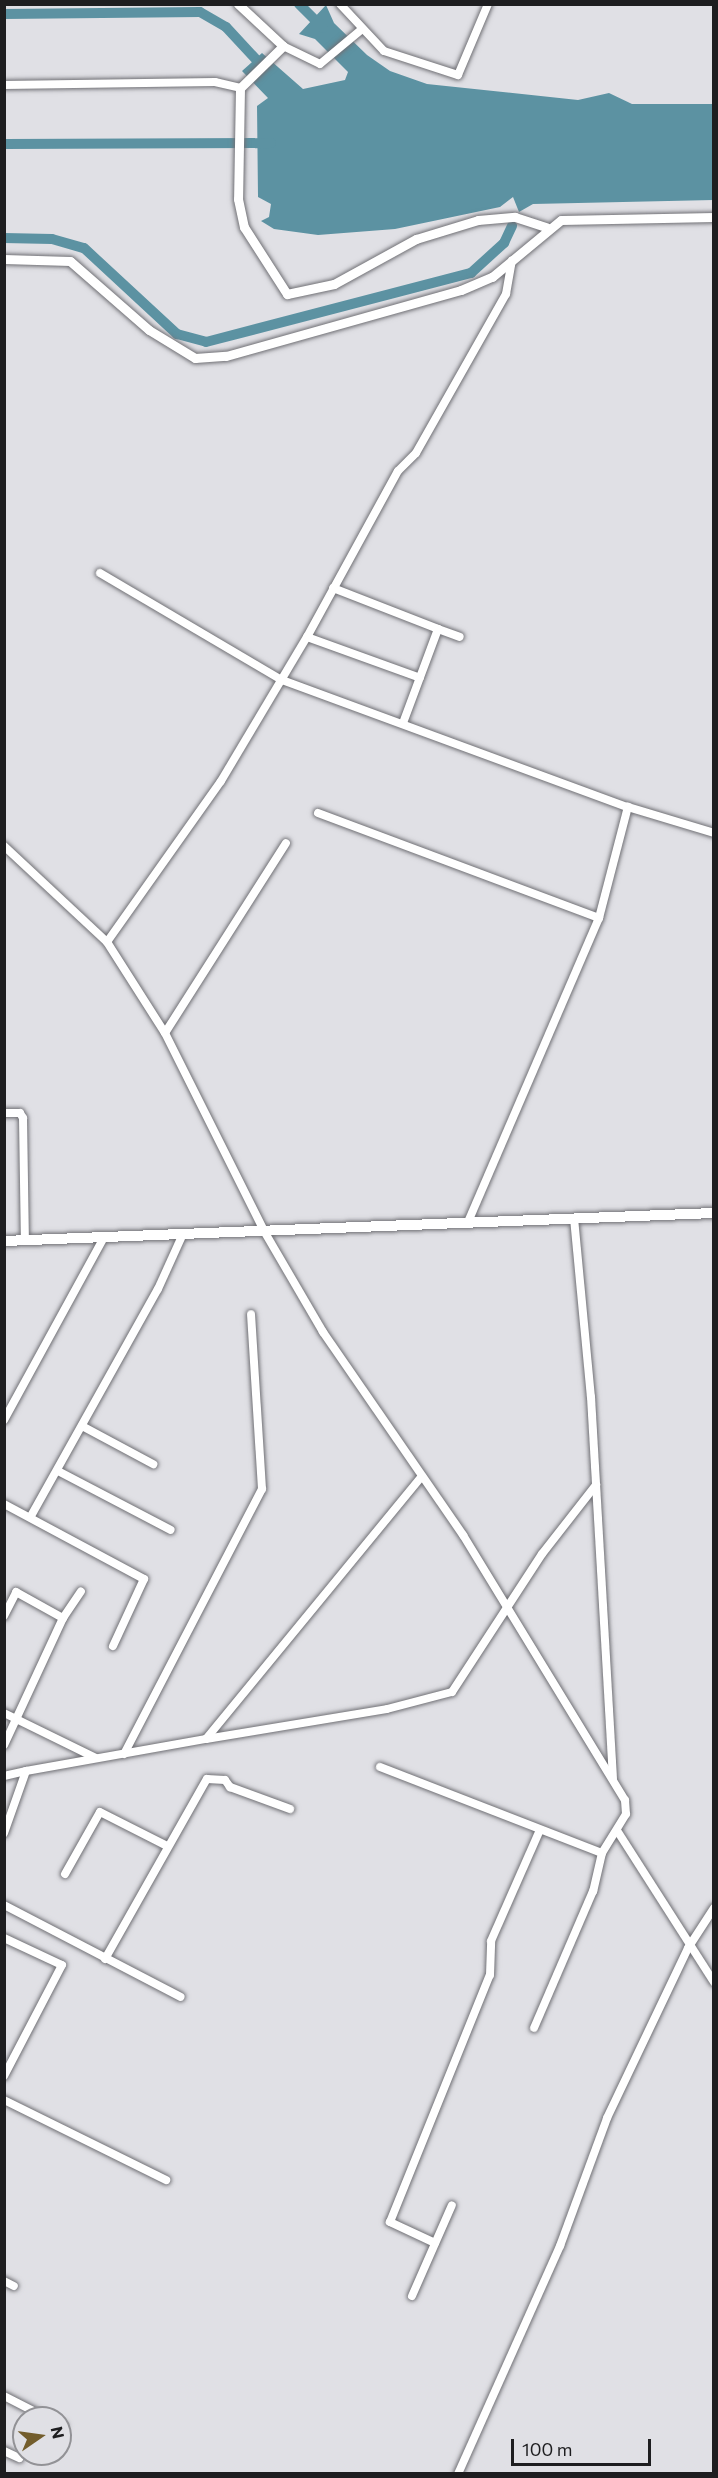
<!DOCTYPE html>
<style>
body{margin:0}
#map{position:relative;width:718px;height:2478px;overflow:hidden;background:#e0e0e5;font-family:Commissioner,sans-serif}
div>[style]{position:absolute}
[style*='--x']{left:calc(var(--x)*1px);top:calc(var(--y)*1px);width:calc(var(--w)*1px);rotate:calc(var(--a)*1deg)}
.water>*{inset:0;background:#5c92a2}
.canal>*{height:10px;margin:-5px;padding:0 5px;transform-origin:5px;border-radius:5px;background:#5c92a2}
.roads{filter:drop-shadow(0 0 2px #707075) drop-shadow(0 0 2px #707075)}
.minor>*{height:8px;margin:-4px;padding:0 4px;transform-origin:4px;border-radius:4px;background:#fff}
.tertiary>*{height:9px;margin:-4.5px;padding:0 4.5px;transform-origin:4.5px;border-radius:4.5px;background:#fff}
.secondary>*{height:10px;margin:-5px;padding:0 5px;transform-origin:5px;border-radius:5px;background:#fff}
span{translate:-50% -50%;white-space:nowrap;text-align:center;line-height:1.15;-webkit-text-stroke:5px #e0e0e5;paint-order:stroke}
.frame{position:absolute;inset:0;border:6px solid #1e1e20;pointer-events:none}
.north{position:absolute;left:12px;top:2406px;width:60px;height:60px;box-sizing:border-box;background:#e0e0e5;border:2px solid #929296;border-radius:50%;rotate:77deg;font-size:16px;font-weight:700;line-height:24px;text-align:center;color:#1e1e20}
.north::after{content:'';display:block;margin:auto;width:21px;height:27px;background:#735d2c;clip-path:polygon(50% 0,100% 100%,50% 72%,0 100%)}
.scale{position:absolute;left:511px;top:2439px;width:140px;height:27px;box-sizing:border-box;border:3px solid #1e1e20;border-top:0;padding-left:8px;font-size:18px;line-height:21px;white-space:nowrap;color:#1e1e20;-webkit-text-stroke:4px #e0e0e5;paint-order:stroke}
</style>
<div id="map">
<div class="water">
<i style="clip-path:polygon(326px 5px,334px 23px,367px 55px,390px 71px,427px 84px,578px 100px,609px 93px,632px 104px,713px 104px,713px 200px,533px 204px,519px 212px,513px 197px,500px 207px,395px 229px,318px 235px,274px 229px,261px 221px,269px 217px,271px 204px,258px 197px,257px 106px,268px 98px,242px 71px,262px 53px,303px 89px,345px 80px,348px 72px,315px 39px,299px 34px)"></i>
</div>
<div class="canal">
<i style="--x:299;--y:4;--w:34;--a:45"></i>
<i style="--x:4;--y:14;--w:196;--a:-0.6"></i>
<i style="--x:200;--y:12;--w:30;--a:30"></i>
<i style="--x:226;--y:27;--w:57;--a:47.1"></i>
<i style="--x:4;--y:144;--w:267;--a:-0.2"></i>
<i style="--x:4;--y:238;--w:48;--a:1.2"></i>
<i style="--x:52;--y:239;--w:33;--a:16"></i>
<i style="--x:84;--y:248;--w:127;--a:42.8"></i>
<i style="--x:177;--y:334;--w:30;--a:15"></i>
<i style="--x:206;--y:342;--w:274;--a:-14.6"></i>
<i style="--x:471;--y:273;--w:45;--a:-42.3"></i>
<i style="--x:504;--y:243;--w:19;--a:-65"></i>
</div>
<div class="roads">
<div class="minor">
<i style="--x:340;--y:4;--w:64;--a:46.9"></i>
<i style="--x:384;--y:51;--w:78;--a:18"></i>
<i style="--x:458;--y:75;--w:77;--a:-67.1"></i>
<i style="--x:283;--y:46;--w:41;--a:25.9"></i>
<i style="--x:320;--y:64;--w:53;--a:-39.7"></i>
<i style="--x:4;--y:85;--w:211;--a:-0.8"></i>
<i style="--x:215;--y:82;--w:26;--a:13"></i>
<i style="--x:100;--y:573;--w:211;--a:30.5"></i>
<i style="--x:282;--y:680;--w:369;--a:20.2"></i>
<i style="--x:628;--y:807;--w:90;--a:16.8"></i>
<i style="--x:333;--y:588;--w:113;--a:21.3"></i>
<i style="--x:438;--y:629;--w:100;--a:110.4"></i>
<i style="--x:438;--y:629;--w:23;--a:20"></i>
<i style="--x:307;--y:637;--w:120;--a:19.9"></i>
<i style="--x:318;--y:813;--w:300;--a:20.5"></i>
<i style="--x:4;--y:846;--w:141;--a:43"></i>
<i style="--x:107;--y:942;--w:108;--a:57.5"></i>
<i style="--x:165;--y:1033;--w:221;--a:63.4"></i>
<i style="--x:264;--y:1231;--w:117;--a:59.7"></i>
<i style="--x:323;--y:1332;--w:247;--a:55.4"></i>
<i style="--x:463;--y:1535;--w:311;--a:58.6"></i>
<i style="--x:625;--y:1800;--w:14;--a:86"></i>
<i style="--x:626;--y:1814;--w:46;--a:121.6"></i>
<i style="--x:602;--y:1853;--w:39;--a:103"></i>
<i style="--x:593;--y:1891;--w:149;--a:113.3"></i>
<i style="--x:107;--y:942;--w:197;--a:-54.7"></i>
<i style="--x:221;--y:781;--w:168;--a:-59.2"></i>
<i style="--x:307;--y:637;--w:189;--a:-61.3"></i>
<i style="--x:398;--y:471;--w:25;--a:-45"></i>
<i style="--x:416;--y:453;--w:183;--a:-60.5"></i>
<i style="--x:506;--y:294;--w:34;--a:-80"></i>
<i style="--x:165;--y:1033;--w:225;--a:-57.5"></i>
<i style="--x:4;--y:1113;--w:16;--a:0"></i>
<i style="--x:20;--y:1113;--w:6;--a:59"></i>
<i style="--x:23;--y:1118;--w:122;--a:89.1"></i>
<i style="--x:574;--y:1218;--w:180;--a:84.6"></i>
<i style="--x:591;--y:1397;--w:382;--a:86.7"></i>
<i style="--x:468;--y:1222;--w:331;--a:-66.7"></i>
<i style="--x:599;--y:918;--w:115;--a:-75.4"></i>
<i style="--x:4;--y:1420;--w:209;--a:-61.3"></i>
<i style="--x:82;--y:1426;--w:81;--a:28.2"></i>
<i style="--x:58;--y:1471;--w:127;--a:27.6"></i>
<i style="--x:422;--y:1476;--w:340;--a:129.4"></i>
<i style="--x:206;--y:1739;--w:183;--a:-9.4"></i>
<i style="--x:387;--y:1709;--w:67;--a:-14.7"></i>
<i style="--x:452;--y:1692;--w:165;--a:-56.9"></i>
<i style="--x:542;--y:1554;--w:88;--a:-52"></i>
<i style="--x:4;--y:1504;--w:159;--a:28.2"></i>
<i style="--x:144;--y:1579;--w:74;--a:114.8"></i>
<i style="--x:31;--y:1516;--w:260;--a:-60.8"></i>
<i style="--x:158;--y:1289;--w:60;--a:-65.6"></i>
<i style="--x:4;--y:1616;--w:27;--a:-63"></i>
<i style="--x:16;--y:1592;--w:54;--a:29"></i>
<i style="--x:63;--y:1618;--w:140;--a:114.9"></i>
<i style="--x:63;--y:1618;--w:32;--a:-56"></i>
<i style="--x:4;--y:1713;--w:102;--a:26.1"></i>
<i style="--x:124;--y:1754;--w:299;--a:-62.5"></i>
<i style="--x:262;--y:1489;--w:175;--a:-93.6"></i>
<i style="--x:380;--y:1767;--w:238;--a:21.2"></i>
<i style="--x:26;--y:1771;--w:183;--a:-10.1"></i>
<i style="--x:4;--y:1776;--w:23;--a:-13"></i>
<i style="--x:26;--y:1771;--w:66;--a:109.5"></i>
<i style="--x:618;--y:1832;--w:178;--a:57.4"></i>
<i style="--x:65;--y:1874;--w:71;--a:-60.6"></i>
<i style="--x:100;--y:1812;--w:75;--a:26.9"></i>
<i style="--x:4;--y:1905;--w:199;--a:27.5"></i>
<i style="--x:4;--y:1938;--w:64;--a:25"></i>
<i style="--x:62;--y:1965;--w:125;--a:117.6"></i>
<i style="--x:105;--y:1959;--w:207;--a:-60.5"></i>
<i style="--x:207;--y:1779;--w:18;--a:3"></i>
<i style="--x:225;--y:1780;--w:9;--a:54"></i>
<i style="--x:230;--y:1787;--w:64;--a:20.1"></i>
<i style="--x:4;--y:2100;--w:181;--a:26.3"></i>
<i style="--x:435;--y:2243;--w:50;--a:-155"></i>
<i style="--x:390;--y:2222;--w:266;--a:-68"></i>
<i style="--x:490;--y:1975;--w:34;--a:-88"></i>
<i style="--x:491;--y:1941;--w:119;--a:-66.2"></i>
<i style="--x:4;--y:2281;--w:11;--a:27"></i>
<i style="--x:412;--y:2296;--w:99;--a:-66.3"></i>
<i style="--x:4;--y:2396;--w:48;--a:27.1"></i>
<i style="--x:60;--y:2424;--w:4;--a:34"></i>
<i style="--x:4;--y:2451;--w:17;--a:25"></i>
<i style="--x:458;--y:2474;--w:250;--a:-65.9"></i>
<i style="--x:560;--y:2246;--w:136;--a:-69.8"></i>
<i style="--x:607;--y:2118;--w:188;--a:-64.5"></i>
<i style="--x:688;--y:1948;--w:48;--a:-57"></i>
</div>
<div class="tertiary">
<i style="--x:238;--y:4;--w:62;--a:43"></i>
<i style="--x:283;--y:46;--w:60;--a:135.7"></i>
<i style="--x:240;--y:88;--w:111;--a:91"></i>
<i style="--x:238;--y:199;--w:29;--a:78"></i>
<i style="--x:244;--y:227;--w:80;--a:57.3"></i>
<i style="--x:287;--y:294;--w:48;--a:-12"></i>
<i style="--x:334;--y:284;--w:94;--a:-28.8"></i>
<i style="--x:416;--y:239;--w:65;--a:-17"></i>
<i style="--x:478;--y:220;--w:37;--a:-5"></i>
<i style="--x:515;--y:217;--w:33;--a:18"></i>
<i style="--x:4;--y:259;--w:66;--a:1.7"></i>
<i style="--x:70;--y:261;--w:105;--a:41.1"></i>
<i style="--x:149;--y:330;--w:54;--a:31.3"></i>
<i style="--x:195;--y:358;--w:31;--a:-4"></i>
<i style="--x:226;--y:356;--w:244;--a:-15.7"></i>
<i style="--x:461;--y:290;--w:34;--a:-23"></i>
<i style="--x:492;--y:277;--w:89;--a:-39.6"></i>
<i style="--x:561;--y:220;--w:153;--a:-1.1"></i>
</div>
<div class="secondary">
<i style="--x:4;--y:1241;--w:711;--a:-2.26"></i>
</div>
</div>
<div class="frame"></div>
<div class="north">N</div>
<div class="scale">100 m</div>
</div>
